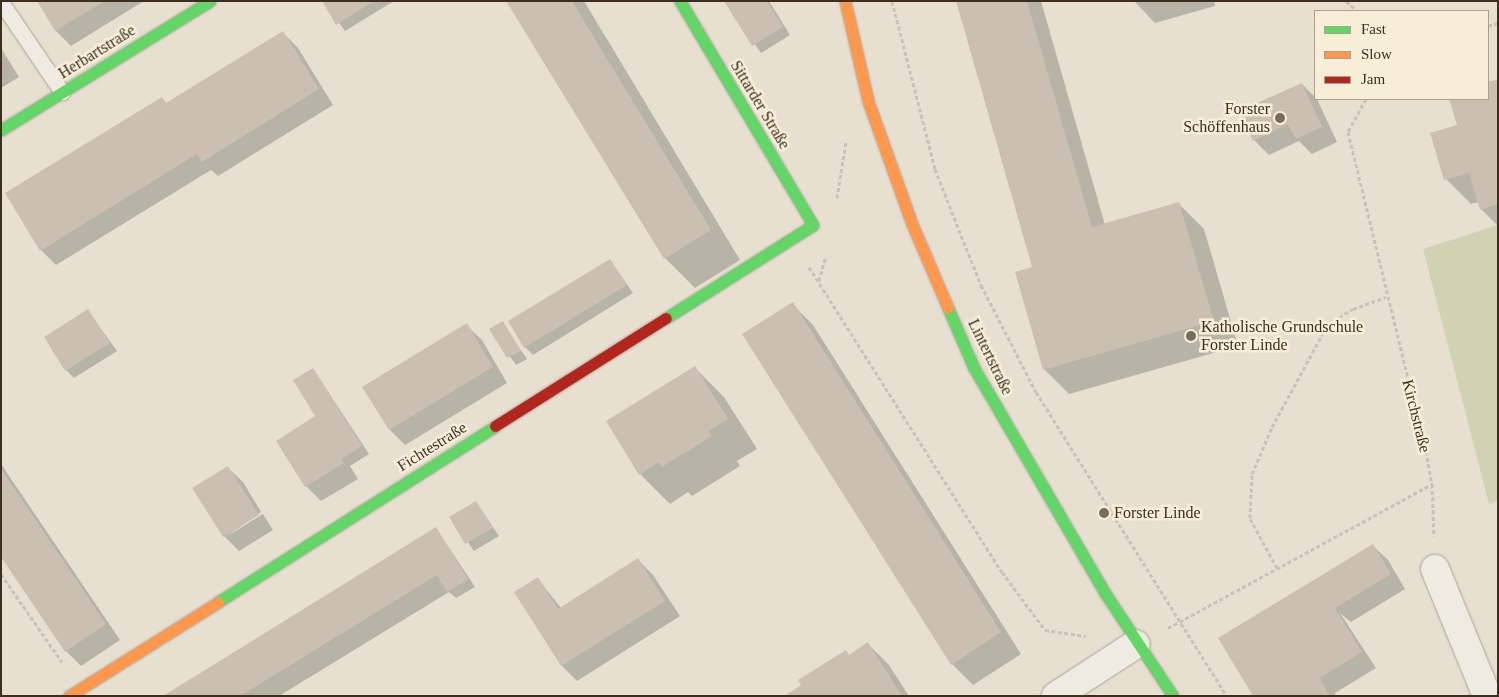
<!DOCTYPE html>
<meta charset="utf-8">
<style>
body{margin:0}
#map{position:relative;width:1499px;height:697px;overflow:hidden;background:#e7e0d1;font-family:"Times New Roman",serif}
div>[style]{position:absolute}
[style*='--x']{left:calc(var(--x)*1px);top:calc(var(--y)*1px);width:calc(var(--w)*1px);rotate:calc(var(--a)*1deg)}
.cemetery>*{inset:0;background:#d1d1b3}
.shadow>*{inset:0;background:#0003}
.building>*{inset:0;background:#cbbfb2}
.path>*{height:3px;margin-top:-1.5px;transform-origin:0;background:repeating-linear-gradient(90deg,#c8c2b9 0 4px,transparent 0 6.5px)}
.roads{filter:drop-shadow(0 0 1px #ada599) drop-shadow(0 0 1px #ada599)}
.lane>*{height:15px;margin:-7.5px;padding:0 7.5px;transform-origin:7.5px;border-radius:7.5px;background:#efebe3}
.street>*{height:28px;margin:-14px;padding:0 14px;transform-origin:14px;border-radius:14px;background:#efebe3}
.fast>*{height:11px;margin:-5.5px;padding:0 5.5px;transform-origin:5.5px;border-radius:5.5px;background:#63d668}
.slow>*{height:11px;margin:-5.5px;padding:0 5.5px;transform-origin:5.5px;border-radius:5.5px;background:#ff974d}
.jam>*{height:11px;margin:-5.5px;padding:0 5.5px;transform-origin:5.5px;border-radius:5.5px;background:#b3261e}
.dots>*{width:14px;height:14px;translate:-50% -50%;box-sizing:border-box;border:2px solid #f7eed8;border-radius:50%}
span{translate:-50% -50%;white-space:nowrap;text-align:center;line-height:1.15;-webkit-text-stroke:5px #f7eed8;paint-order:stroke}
.street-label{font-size:16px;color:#3d2e20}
.poi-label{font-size:16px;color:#3d2e20}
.right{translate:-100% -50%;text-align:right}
.left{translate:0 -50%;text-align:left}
.frame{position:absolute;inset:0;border:2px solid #3d2e20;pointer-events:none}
.legend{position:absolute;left:1314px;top:10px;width:175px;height:90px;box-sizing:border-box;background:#f7eed8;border:1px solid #ada18e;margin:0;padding:6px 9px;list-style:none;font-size:15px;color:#3d2e20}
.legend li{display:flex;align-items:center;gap:10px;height:25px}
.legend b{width:25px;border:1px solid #ada18e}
</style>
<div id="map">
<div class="cemetery">
<i style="clip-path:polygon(1498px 225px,1498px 501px,1489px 504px,1423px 249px)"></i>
</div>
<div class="shadow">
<i style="clip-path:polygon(38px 1px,144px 1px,71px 46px,56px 31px)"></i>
<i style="clip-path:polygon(323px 1px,394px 1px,345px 31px)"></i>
<i style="clip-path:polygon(508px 1px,584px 1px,740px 260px,695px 288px,665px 258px)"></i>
<i style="clip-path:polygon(725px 1px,769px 1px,790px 35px,761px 53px)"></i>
<i style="clip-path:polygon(957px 1px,1041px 1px,1105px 225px,1179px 204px,1204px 229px,1238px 346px,1069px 394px,1044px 369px,1034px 268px)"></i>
<i style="clip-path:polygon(1134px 1px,1214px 1px,1215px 6px,1155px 23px)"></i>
<i style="clip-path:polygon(283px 33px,298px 48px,333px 105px,218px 176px,211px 170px,56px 265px,41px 250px,162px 98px,167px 104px)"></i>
<i style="clip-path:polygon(1px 48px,19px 77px,1px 88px)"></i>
<i style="clip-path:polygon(1498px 80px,1498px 226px,1481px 209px,1479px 202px,1471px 204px,1446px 179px,1459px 126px,1451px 99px,1488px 99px,1488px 82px)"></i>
<i style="clip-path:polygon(1302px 84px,1317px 99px,1337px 142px,1312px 154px,1299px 141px,1269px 155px,1254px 140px)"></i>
<i style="clip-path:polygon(610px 260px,633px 293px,533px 355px,525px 347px)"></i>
<i style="clip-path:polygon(792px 304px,813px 325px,1021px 654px,973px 685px,952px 664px)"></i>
<i style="clip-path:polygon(88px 311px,117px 351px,74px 378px,66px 370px)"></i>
<i style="clip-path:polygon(502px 323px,527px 359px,516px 365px,491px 329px)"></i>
<i style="clip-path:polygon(466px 325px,482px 340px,507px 383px,405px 445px,390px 430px)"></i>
<i style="clip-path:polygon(694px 367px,724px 397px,757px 449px,737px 461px,740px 466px,692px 496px,688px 492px,670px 504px,640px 474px)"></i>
<i style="clip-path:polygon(313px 369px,369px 454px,350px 466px,358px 479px,321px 501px,306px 486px,319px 422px)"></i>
<i style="clip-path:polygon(1px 464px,120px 640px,81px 666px,66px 651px,1px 555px)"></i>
<i style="clip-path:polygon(227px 467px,243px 482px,261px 512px,226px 537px,263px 514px,273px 530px,239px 551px,224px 536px,194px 489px)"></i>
<i style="clip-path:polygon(476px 502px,499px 536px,474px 551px,451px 518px)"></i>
<i style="clip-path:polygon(436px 528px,475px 587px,456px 598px,449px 592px,279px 696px,165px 696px)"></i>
<i style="clip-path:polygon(1372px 545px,1388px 560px,1405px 589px,1351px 622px,1340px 613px,1376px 668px,1335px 693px,1336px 696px,1254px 696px)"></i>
<i style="clip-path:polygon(638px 560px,653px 575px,680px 616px,577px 681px,562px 666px,516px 592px,538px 579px,561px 608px)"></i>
<i style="clip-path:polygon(868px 644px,889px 665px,909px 696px,787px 696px)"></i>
</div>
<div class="building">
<i style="clip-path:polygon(37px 1px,105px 1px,55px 31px)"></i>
<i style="clip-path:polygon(322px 1px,374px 1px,336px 25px)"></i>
<i style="clip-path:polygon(506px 1px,572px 1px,711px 230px,664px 259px)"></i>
<i style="clip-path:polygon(724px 1px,767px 1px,783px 27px,752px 46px)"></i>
<i style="clip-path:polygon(956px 1px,1027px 1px,1092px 227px,1179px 202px,1214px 321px,1043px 370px,1015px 272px,1032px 267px)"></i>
<i style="clip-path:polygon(283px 31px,319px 89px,202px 162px,197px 154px,40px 251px,5px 193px,162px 97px,166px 103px)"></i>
<i style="clip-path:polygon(1498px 79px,1498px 204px,1480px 210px,1469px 173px,1444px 180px,1430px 133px,1457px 125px,1449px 99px,1488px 99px,1488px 82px)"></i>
<i style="clip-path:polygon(1302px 83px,1322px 127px,1296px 139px,1288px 124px,1253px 141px,1239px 111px)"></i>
<i style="clip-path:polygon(610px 259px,627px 285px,524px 348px,508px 321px)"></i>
<i style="clip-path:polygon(793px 302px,1001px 632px,951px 665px,742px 334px)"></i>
<i style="clip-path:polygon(88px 309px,110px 343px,65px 371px,44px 337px)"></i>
<i style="clip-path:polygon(503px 321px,521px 351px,507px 358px,489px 329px)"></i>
<i style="clip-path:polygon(467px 323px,493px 367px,389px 430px,362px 387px)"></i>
<i style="clip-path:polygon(695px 366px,728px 419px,709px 431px,712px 436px,662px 467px,659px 462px,639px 475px,606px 421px)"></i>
<i style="clip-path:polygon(313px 368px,362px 446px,342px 459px,344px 463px,305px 487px,276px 441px,315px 416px,293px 380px)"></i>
<i style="clip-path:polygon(228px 466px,259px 515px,223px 537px,192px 488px)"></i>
<i style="clip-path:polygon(1px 469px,106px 624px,65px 652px,1px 557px)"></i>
<i style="clip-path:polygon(476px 501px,493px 528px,465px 544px,449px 517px)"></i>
<i style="clip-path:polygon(436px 527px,468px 579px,447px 592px,437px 575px,240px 696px,163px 696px)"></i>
<i style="clip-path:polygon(1373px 544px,1391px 574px,1335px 608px,1362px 652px,1320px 678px,1329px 696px,1253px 696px,1218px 638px)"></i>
<i style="clip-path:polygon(638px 558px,665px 601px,561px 666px,514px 592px,538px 577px,558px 609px)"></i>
<i style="clip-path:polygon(868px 642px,902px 696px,785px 696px,801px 685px,798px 680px,846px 650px,849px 655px)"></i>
</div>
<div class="path">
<i style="--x:892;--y:1;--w:173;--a:75.6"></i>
<i style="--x:935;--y:169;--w:125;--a:68.4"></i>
<i style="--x:981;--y:285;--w:120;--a:62.8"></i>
<i style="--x:1036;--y:392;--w:359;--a:57.9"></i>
<i style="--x:1346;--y:1;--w:15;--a:42"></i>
<i style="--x:1488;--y:26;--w:10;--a:-17"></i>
<i style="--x:1366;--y:99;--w:38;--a:119"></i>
<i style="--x:1348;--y:132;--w:328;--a:76.3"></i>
<i style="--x:1426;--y:451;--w:34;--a:80"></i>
<i style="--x:1432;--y:484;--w:52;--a:87.8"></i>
<i style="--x:837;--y:198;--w:58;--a:-81"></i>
<i style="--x:809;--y:267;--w:361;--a:57.7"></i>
<i style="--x:1002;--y:572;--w:72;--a:53.4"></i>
<i style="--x:1045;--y:630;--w:41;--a:8.3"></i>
<i style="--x:819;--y:281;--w:24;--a:-75"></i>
<i style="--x:1277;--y:568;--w:57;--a:-118.4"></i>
<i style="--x:1250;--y:518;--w:44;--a:-87.4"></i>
<i style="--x:1252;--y:474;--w:51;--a:-66.9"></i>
<i style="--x:1272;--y:427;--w:117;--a:-61.5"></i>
<i style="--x:1328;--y:324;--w:29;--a:-31"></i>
<i style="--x:1353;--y:309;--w:35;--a:-20"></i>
<i style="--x:1;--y:574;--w:107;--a:55.3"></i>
<i style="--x:1168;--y:628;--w:301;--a:-28.6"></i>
</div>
<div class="roads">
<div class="lane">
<i style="--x:1;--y:2;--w:109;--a:55.9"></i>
</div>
<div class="street">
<i style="--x:1435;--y:569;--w:137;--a:67.7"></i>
<i style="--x:1056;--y:696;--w:95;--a:-33"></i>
</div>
<div class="fast">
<i style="--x:1;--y:130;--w:246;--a:-31.7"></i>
<i style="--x:948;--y:308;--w:65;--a:66.6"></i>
<i style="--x:974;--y:368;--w:260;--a:59.8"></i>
<i style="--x:1105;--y:593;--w:123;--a:56.6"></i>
<i style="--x:666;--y:318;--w:174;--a:-32.3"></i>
<i style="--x:813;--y:225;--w:261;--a:-120.7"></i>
<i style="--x:218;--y:602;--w:328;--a:-32.4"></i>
</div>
<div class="slow">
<i style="--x:845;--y:1;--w:103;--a:77"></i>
<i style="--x:868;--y:101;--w:131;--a:70.3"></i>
<i style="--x:912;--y:224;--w:91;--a:66.8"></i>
<i style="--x:69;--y:696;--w:176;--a:-32.2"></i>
</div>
<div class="jam">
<i style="--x:495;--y:426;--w:202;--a:-32.3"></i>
</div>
</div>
<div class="dots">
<i style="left:1280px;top:118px;background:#786c5e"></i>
<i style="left:1191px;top:336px;background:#786c5e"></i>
<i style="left:1104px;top:513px;background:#786c5e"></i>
</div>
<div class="street-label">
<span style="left:97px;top:52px;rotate:-32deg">Herbartstraße</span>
<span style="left:760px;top:105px;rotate:59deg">Sittarder Straße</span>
<span style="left:990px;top:357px;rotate:64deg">Lintertstraße</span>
<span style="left:1416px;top:416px;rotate:76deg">Kirchstraße</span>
<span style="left:432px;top:447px;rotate:-32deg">Fichtestraße</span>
</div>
<div class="poi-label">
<span class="right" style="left:1270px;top:118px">Forster<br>Schöffenhaus</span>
<span class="left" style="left:1201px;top:336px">Katholische Grundschule<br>Forster Linde</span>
<span class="left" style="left:1114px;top:513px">Forster Linde</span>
</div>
<div class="frame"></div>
<ul class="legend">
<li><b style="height:6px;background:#63d668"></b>Fast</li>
<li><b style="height:6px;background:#ff974d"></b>Slow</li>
<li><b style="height:6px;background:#b3261e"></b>Jam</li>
</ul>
</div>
